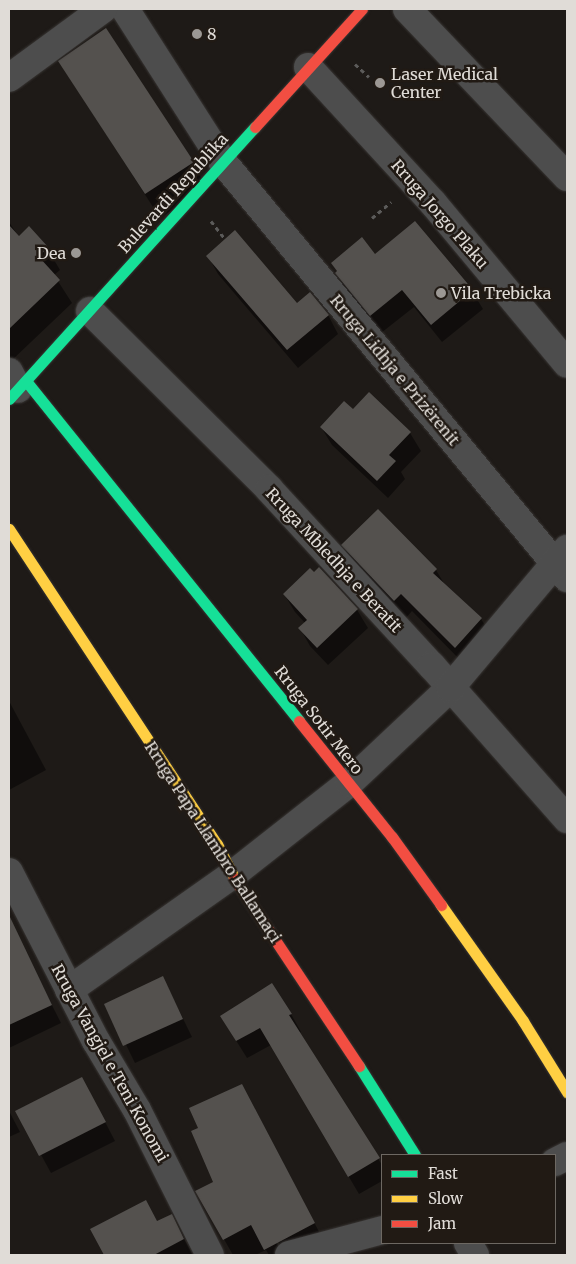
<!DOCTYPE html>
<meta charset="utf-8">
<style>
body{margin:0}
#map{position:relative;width:576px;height:1264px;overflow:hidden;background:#1e1a17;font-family:Merriweather,serif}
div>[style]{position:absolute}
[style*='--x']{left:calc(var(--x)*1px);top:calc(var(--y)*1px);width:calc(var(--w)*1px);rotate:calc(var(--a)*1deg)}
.shadow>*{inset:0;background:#0007}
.building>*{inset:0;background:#54514e}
.path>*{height:3px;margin-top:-1.5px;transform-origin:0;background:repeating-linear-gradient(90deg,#5c5b5a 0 4px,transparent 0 8px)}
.roads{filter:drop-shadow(0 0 1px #383533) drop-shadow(0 0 1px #383533)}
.street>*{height:28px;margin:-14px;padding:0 14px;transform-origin:14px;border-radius:14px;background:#4d4d4d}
.fast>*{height:11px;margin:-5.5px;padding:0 5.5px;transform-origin:5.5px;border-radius:5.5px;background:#16e098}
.slow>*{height:11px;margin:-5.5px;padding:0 5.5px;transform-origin:5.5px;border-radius:5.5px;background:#ffcf43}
.jam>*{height:11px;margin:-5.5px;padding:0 5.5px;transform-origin:5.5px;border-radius:5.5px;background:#f24e42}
.dots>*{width:14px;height:14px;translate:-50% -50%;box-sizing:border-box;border:2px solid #211a14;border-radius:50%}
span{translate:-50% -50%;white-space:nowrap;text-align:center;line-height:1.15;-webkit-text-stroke:5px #211a14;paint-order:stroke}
.poi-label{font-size:16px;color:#e0dcd7}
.left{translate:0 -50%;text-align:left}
.right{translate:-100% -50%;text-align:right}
.street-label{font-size:16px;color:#e0dcd7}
.frame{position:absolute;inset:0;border:10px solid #e0dcd7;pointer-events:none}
.legend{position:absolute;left:381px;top:1154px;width:175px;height:90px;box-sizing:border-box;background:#211a14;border:1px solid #6d6862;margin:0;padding:6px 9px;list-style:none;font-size:15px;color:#e0dcd7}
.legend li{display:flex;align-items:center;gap:10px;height:25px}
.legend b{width:25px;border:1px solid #6d6862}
</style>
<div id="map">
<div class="shadow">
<i style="clip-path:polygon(106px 29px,207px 187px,160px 218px,60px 62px)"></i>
<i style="clip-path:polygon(9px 222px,19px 237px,29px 228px,47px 248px,60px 270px,54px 275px,72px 303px,10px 362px)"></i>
<i style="clip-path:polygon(208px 256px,297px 305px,328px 315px,338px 334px,298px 368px,218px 274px)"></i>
<i style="clip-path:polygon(375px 256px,472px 291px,483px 309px,442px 342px,414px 307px,381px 333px,347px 291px,336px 273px)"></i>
<i style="clip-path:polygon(353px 411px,410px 433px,421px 451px,401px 472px,405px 479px,388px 498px,332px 445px,321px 427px)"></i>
<i style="clip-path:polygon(343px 545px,436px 570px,445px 585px,481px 619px,492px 637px,466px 666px,412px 611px,405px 619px,353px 563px)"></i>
<i style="clip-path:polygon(284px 594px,357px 610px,368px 628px,328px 665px,310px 646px,300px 628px,305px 623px,295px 612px)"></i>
<i style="clip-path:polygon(9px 701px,46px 770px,9px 790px)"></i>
<i style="clip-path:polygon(28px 958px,61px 1023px,9px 1048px,9px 967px)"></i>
<i style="clip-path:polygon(163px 978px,192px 1037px,135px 1063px,106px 1004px)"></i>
<i style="clip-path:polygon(291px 1014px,301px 1032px,299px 1033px,382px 1165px,382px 1181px,359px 1194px,271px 1045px,247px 1058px,232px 1034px)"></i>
<i style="clip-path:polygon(92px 1097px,115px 1141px,51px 1173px,17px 1111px)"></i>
<i style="clip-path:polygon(9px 1111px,20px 1132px,9px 1137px)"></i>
<i style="clip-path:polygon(256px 1111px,328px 1249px,286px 1255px,276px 1238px,274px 1239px,284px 1255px,269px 1255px,266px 1250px,255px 1255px,233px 1255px,197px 1192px,215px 1182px)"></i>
<i style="clip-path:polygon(171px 1215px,193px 1255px,106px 1255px,92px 1229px,157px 1222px)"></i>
</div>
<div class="building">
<i style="clip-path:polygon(106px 28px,194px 162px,145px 194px,58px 61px)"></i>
<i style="clip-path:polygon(415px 221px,473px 290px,431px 325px,402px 290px,370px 316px,335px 273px,337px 271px,331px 263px,362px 237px,375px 254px)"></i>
<i style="clip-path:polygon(9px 225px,19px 236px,29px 226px,48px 247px,39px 257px,60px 280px,9px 329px)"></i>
<i style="clip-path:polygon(235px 230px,297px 303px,310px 292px,329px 315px,287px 350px,206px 256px)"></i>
<i style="clip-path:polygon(369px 392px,411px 432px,389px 455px,396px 461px,377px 481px,320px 427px,344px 401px,353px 409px)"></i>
<i style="clip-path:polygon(378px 509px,437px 569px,433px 573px,482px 618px,455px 648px,401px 594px,394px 601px,341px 545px)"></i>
<i style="clip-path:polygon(319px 567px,358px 609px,317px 648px,298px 628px,307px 620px,283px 594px,310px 568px,314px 572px)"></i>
<i style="clip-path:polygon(9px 915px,52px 1005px,9px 1025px)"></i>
<i style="clip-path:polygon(163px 976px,183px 1019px,123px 1046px,104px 1004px)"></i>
<i style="clip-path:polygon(272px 983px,292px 1014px,289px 1015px,380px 1158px,348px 1177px,260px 1028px,236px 1041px,220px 1016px)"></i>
<i style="clip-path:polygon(82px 1077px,106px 1122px,39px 1156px,15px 1111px)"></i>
<i style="clip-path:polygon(242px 1084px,315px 1223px,264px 1250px,251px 1225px,223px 1240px,195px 1191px,213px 1182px,191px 1131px,198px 1128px,189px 1108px)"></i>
<i style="clip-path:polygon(146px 1200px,157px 1221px,172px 1214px,184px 1239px,154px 1255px,104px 1255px,90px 1229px)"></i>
</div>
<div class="path">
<i style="--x:355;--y:64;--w:19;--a:43"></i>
<i style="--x:372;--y:218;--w:25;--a:-40"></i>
<i style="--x:211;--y:221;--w:23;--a:52"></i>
</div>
<div class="roads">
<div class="street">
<i style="--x:125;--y:9;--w:182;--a:57.4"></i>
<i style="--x:223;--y:162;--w:540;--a:50.41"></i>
<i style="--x:407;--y:9;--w:232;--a:46.4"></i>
<i style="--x:308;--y:67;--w:185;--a:47.4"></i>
<i style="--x:433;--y:203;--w:209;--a:50.2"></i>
<i style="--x:9;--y:78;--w:117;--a:-36.3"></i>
<i style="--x:90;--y:311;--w:252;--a:44.8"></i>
<i style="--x:269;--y:489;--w:241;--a:47.4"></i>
<i style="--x:432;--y:666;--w:204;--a:48.6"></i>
<i style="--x:9;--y:372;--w:19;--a:62"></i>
<i style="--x:9;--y:872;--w:190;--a:62.8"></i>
<i style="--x:96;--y:1041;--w:80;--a:59.3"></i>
<i style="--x:137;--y:1110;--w:162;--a:63.3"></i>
<i style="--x:69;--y:990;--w:199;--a:-35.2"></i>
<i style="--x:232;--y:875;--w:149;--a:-38.2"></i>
<i style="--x:349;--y:783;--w:139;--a:-43.2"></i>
<i style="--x:450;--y:688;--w:182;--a:-49.9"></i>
<i style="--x:555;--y:1162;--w:13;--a:-27"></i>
<i style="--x:468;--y:1243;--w:14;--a:60"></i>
<i style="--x:289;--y:1255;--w:96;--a:-15"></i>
</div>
<div class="fast">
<i style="--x:26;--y:381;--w:436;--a:51.2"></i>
<i style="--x:9;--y:399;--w:367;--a:-47.9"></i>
<i style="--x:359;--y:1066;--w:105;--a:57.8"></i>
</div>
<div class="slow">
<i style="--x:9;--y:529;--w:377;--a:56.6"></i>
<i style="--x:217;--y:844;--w:38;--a:63"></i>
<i style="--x:441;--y:905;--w:142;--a:54.7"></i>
<i style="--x:523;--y:1021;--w:84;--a:58.2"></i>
</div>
<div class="jam">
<i style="--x:255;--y:127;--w:159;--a:-47.8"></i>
<i style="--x:299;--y:721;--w:149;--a:51.3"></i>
<i style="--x:392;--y:837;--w:84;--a:54.2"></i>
<i style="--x:234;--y:878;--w:226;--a:56.4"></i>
</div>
</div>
<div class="dots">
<i style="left:197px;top:34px;background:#9c9894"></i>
<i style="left:380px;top:83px;background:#9c9894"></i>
<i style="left:76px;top:253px;background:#9c9894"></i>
<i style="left:441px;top:293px;background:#9c9894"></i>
</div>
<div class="poi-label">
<span class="left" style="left:207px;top:34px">8</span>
<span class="left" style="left:391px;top:83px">Laser Medical<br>Center</span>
<span class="right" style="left:66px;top:253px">Dea</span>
<span class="left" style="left:451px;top:293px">Vila Trebicka</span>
</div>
<div class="street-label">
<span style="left:173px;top:193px;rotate:-48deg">Bulevardi Republika</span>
<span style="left:440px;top:214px;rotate:49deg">Rruga Jorgo Plaku</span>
<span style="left:395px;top:370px;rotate:50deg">Rruga Lidhja e Prizërenit</span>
<span style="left:334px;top:560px;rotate:47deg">Rruga Mbledhja e Beratit</span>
<span style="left:319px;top:720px;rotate:52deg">Rruga Sotir Mero</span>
<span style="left:213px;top:842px;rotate:57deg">Rruga Papa Llambro Ballamaçi</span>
<span style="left:110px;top:1063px;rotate:61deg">Rruga Vangjel e Teni Konomi</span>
</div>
<div class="frame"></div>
<ul class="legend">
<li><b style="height:6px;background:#16e098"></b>Fast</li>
<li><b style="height:6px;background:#ffcf43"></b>Slow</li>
<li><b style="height:6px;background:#f24e42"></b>Jam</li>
</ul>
</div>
